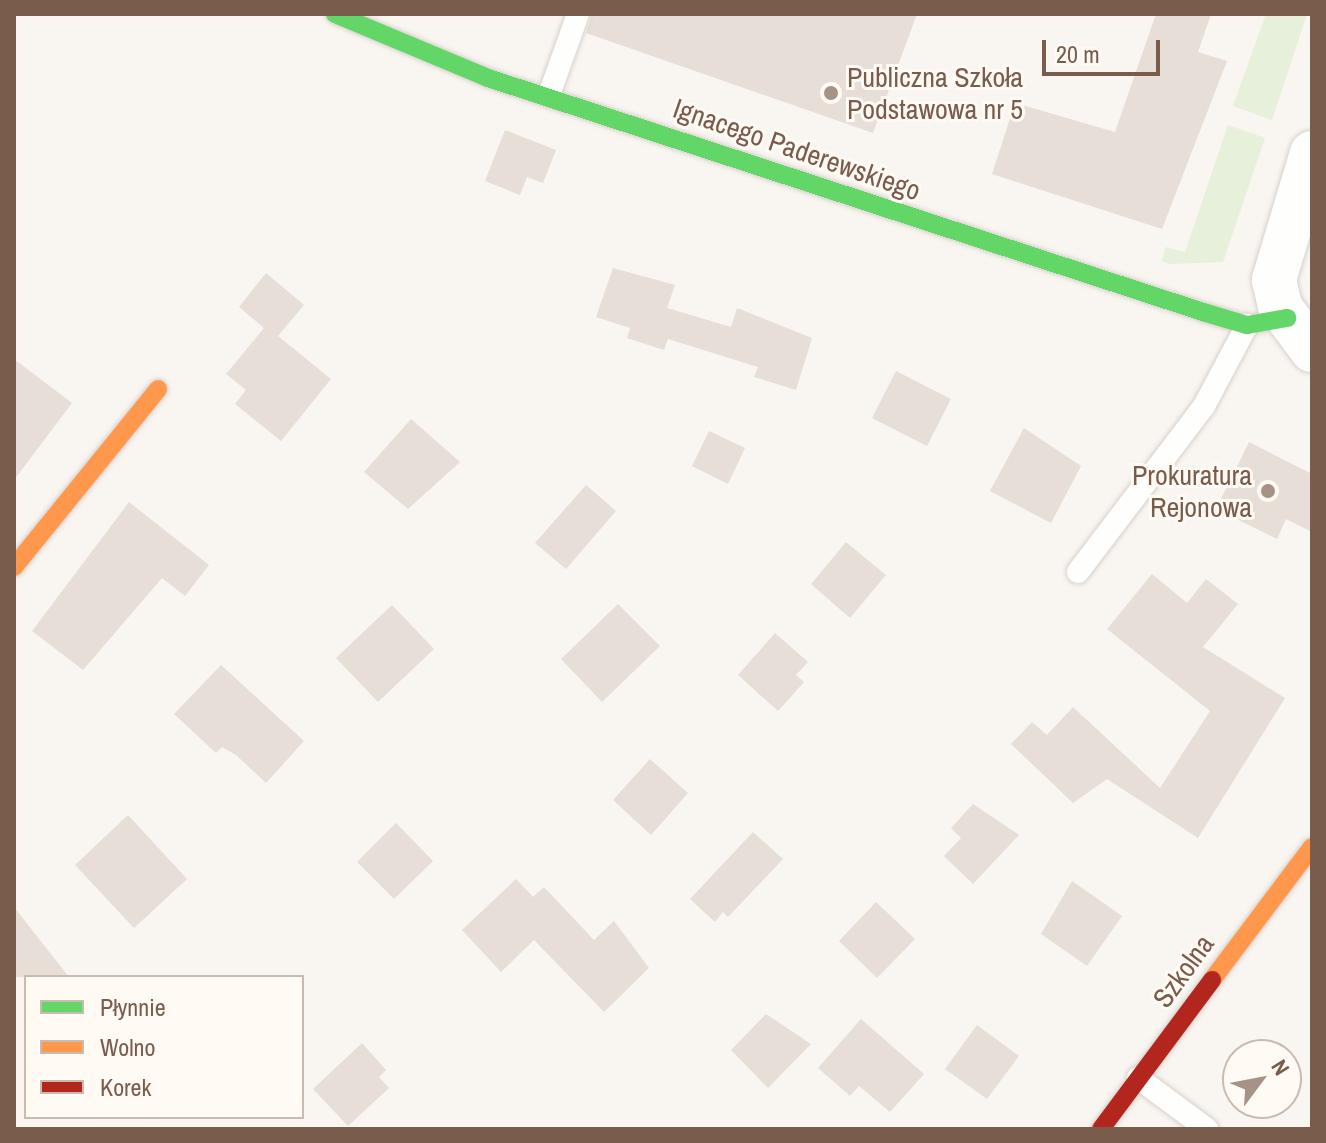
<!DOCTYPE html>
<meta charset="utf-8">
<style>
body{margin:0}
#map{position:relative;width:1326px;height:1143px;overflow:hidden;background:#f9f5f0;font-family:"Archivo Narrow",sans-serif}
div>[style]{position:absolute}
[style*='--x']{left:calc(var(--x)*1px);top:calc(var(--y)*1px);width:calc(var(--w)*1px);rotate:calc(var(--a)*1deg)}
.green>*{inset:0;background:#e7f0db}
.building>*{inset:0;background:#e6ded7}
.roads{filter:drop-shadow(0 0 2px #d7d1cb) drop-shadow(0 0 2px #d7d1cb)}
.lane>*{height:22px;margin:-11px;padding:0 11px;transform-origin:11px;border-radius:11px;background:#fefefd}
.street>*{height:44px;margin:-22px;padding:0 22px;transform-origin:22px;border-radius:22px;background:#fefefd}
.fast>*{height:18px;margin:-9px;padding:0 9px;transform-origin:9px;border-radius:9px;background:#63d668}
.slow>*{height:18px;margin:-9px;padding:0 9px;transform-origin:9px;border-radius:9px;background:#ff974d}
.jam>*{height:18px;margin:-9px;padding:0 9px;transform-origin:9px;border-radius:9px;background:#b3261e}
.dots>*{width:22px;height:22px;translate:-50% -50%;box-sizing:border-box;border:4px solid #fffaf3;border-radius:50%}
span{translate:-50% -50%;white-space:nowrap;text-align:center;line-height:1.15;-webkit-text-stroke:6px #fffaf3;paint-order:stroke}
.poi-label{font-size:28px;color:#7a5c4d}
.left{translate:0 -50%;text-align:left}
.right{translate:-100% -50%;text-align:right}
.street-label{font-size:28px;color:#7a5c4d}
.frame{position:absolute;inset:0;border:16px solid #7a5c4d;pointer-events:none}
.legend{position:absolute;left:24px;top:975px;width:280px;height:144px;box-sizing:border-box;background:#fffaf3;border:2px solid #cabbb1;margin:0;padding:10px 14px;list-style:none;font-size:24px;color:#7a5c4d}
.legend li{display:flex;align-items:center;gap:16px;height:40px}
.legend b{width:40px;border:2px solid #cabbb1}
.north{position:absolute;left:1222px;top:1039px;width:80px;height:80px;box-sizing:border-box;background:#fffaf3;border:2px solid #cabbb1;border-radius:50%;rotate:58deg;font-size:22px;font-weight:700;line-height:32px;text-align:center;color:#7a5c4d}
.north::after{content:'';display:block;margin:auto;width:28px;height:36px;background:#a69286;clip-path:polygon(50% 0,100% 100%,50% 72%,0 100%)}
.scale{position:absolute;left:1042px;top:40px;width:118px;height:36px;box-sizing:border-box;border:4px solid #7a5c4d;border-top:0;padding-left:10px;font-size:24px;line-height:28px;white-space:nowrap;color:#7a5c4d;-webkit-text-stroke:6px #fffaf3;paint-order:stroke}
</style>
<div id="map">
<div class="green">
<i style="clip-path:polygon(1266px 14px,1307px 14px,1272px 120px,1233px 106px)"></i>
<i style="clip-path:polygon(1228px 125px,1265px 138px,1223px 262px,1169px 264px,1162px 261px,1166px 247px,1185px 252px)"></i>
</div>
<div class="building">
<i style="clip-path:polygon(592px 14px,917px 14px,873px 133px,586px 33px)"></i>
<i style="clip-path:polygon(1156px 14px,1211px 14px,1198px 52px,1227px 61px,1162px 229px,992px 174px,1015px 103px,1115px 132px)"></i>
<i style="clip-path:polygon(505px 130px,556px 150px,543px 183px,527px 177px,520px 195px,485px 181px)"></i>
<i style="clip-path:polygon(613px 268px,675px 285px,667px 308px,731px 327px,737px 308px,812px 338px,796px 390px,754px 377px,758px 367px,668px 339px,664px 350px,627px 338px,630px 328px,596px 317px)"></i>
<i style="clip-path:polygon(266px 273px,304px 305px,278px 336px,331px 379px,281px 441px,235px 404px,246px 390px,226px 374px,264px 328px,239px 307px)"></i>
<i style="clip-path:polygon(14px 359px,72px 403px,14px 480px)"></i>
<i style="clip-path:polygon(896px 371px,951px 399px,927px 446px,872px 418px)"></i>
<i style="clip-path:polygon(411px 419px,460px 462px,408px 509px,364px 472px)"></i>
<i style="clip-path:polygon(1024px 428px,1081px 466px,1051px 523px,990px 491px)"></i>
<i style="clip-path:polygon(709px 431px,745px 448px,728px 484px,692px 466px)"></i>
<i style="clip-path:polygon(1249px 442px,1312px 474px,1312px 532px,1286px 519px,1277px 539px,1216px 509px)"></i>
<i style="clip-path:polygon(586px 485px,616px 511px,566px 569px,535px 543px)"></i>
<i style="clip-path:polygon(129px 502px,209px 565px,185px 596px,162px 578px,83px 670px,32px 631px)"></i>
<i style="clip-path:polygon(846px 542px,886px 575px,850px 618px,811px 584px)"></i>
<i style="clip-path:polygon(1152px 574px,1187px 603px,1206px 579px,1238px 604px,1203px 647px,1285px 698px,1198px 838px,1107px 779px,1073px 803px,1011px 744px,1032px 722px,1047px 735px,1073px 707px,1160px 788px,1210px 711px,1107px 629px)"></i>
<i style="clip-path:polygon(618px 604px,660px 646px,602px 702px,561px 659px)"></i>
<i style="clip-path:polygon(392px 605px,434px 649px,378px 702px,336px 658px)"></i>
<i style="clip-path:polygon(775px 633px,808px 662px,796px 675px,804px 682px,778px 711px,738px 675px)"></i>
<i style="clip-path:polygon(221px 665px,304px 741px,266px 783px,236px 755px,222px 747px,216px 753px,174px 714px)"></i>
<i style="clip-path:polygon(650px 759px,688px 793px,651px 835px,613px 800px)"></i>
<i style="clip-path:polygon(973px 804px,1019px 835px,973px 884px,944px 856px,961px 838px,951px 828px)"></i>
<i style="clip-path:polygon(128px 815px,187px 879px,134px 928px,75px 865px)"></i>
<i style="clip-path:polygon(396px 823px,433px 861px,394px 899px,357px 862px)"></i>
<i style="clip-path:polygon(753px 832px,783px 859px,728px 917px,723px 912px,715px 922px,690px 899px)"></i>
<i style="clip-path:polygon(516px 879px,533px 897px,544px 887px,594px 940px,614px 921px,649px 968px,604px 1012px,534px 940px,501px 972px,462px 930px)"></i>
<i style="clip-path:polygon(1072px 881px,1122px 916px,1087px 966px,1041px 934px)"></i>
<i style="clip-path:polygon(876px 902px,915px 939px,877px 978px,839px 941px)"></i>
<i style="clip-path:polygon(14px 907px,69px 977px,14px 977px)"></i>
<i style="clip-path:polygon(766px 1014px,811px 1044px,768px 1088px,731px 1050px)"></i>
<i style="clip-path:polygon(861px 1019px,924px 1074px,890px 1112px,859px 1086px,850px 1096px,818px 1068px)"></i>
<i style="clip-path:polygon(977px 1025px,1019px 1056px,987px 1099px,945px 1069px)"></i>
<i style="clip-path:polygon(362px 1043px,386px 1070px,379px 1077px,389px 1088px,348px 1126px,313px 1089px)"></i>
</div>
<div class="roads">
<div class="lane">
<i style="--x:549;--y:95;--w:86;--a:-70.3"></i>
<i style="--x:1078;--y:572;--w:208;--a:-52.8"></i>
<i style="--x:1204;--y:406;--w:92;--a:-62"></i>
<i style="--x:1138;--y:1078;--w:86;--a:36.5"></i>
</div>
<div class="street">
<i style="--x:1312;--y:153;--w:133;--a:106.7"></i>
<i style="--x:1274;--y:280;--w:28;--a:77"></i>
<i style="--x:1280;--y:307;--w:54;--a:53.3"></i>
</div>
<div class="fast">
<i style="--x:335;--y:14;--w:166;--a:22.7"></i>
<i style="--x:488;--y:78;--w:752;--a:18.12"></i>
<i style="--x:1203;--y:312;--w:46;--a:16.5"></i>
<i style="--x:1247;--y:325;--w:41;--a:-9.9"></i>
</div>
<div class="slow">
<i style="--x:14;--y:567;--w:229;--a:-51"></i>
<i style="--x:1212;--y:980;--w:166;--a:-53.1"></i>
</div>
<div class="jam">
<i style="--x:1101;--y:1129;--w:186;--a:-53.3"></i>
</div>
</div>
<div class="dots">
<i style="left:831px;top:93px;background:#a69286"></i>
<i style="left:1268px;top:491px;background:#a69286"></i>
</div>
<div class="poi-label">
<span class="left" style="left:847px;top:93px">Publiczna Szkoła<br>Podstawowa nr 5</span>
<span class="right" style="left:1252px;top:491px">Prokuratura<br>Rejonowa</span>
</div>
<div class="street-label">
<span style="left:797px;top:149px;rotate:19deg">Ignacego Paderewskiego</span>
<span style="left:1183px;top:971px;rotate:-54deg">Szkolna</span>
</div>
<div class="frame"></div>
<ul class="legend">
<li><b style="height:10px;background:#63d668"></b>Płynnie</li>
<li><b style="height:10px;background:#ff974d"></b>Wolno</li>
<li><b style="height:10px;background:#b3261e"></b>Korek</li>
</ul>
<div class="north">N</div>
<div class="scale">20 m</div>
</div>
